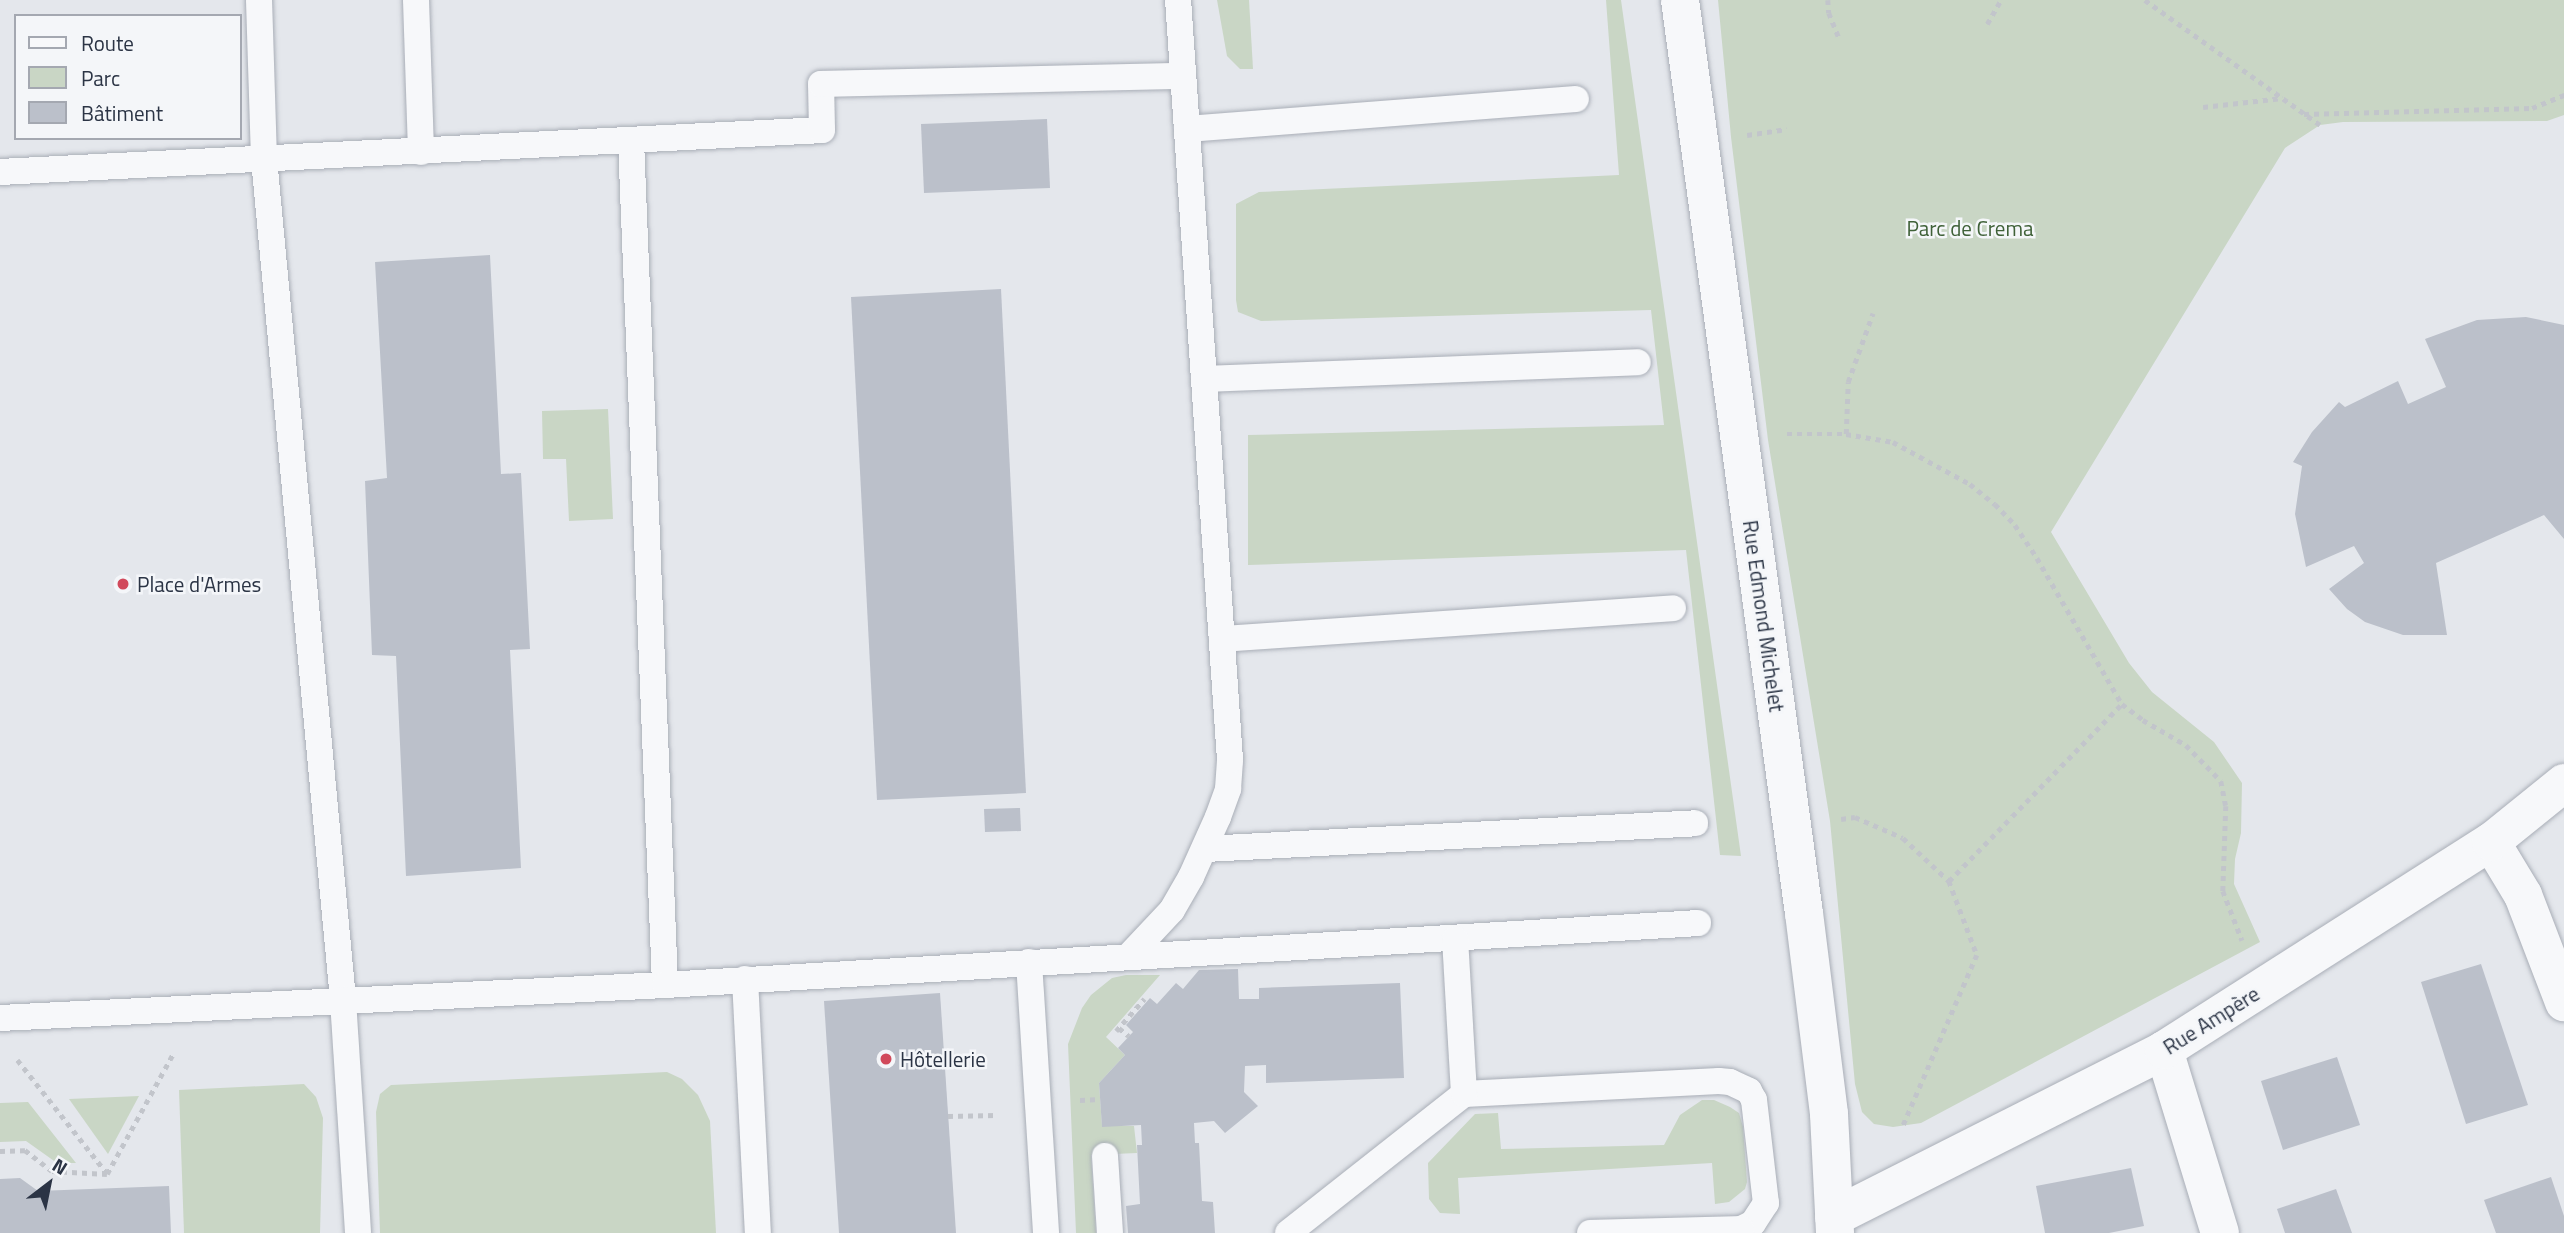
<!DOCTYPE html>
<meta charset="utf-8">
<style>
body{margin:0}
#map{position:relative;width:2564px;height:1233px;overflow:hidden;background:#e4e7ec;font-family:"Titillium Web",sans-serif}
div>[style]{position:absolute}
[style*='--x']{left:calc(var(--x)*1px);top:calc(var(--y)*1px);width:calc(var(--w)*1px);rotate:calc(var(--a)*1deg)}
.green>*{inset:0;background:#c9d6c5}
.building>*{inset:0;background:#bbc0ca}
.path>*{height:4.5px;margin-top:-2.25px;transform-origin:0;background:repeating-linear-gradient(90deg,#c2c5cb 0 5px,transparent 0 10px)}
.roads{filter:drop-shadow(0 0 2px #a9aeb7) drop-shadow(0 0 2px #a9aeb7)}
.lane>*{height:26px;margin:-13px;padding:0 13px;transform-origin:13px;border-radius:13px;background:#f7f8fa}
.street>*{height:38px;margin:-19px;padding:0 19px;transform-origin:19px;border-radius:19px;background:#f7f8fa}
.dots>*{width:19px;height:19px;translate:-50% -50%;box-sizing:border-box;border:4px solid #f4f6f9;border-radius:50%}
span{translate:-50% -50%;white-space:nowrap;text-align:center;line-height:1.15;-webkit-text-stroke:5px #f4f6f9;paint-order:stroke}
.park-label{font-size:21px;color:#3f6138}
.poi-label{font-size:21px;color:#2b3445}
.left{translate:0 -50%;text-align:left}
.street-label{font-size:21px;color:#2b3445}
.legend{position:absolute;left:14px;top:14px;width:228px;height:126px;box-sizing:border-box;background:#f4f6f9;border:2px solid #a4a8b1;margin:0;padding:9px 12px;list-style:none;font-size:21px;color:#2b3445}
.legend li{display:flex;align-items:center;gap:14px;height:35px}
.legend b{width:35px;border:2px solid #a4a8b1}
.north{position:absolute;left:14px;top:1149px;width:70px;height:70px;-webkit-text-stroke:5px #f4f6f9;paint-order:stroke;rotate:32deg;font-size:19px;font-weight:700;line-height:28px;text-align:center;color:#2b3445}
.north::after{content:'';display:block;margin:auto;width:24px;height:32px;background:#2b3445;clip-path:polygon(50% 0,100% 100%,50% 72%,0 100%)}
</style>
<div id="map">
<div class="green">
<i style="clip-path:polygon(1217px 0,1249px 0,1253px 69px,1240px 69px,1227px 56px)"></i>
<i style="clip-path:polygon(1606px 0,1621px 0,1741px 856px,1720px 855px,1686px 550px,1248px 565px,1248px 435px,1664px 425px,1651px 310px,1261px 321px,1238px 312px,1236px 300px,1236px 204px,1259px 192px,1619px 175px)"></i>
<i style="clip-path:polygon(1718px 0,2564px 0,2564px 115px,2547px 121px,2343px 122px,2320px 125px,2285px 148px,2051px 532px,2129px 663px,2152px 692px,2214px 742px,2242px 783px,2241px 833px,2235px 859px,2234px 884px,2260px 942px,1921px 1123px,1893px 1127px,1874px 1124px,1862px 1112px,1855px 1084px,1830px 821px,1768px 440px,1731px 137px)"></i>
<i style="clip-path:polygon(608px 409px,613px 519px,569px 521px,566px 459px,543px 459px,542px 411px)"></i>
<i style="clip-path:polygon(1126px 975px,1160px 975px,1106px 1037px,1125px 1055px,1099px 1083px,1102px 1126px,1134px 1126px,1137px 1153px,1091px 1155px,1096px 1233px,1076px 1233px,1068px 1044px,1082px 1008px,1091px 995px,1112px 978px)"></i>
<i style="clip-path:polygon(667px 1072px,682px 1079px,698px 1095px,710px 1121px,716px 1233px,380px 1233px,376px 1112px,380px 1094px,391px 1085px)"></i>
<i style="clip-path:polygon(304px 1084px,316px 1097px,323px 1118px,320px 1233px,184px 1233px,179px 1090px)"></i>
<i style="clip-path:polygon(139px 1096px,108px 1154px,69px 1099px)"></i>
<i style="clip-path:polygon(1702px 1100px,1714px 1100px,1730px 1107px,1739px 1113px,1743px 1127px,1747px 1182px,1745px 1189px,1729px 1202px,1715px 1204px,1712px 1163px,1458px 1178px,1460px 1214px,1440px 1213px,1429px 1199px,1428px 1163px,1475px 1114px,1498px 1113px,1501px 1149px,1664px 1145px,1680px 1115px)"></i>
<i style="clip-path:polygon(28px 1102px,76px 1163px,57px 1163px,26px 1141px,0 1142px,0 1103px)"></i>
</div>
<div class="building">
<i style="clip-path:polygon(1047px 119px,1050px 188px,924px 193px,921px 124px)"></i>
<i style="clip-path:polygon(490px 255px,501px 474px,521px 473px,530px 649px,510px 650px,521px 868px,406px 876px,396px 656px,372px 655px,365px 481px,387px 478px,375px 262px)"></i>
<i style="clip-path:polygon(1001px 289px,1026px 793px,877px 800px,851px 297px)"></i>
<i style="clip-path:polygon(2526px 317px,2564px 325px,2564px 539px,2544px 515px,2436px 563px,2447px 635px,2403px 635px,2365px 622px,2347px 609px,2329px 589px,2364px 563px,2354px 546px,2306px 567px,2295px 514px,2302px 466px,2293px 462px,2312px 432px,2339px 402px,2345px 407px,2398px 381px,2408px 404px,2446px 387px,2425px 339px,2477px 320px)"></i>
<i style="clip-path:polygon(1020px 808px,1021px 831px,985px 832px,984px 809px)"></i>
<i style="clip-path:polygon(2481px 964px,2528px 1105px,2466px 1124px,2421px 982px)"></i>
<i style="clip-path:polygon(1238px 969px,1239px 999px,1259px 999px,1259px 988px,1400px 983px,1404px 1078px,1266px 1083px,1266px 1065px,1245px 1066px,1244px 1092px,1258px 1106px,1225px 1133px,1214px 1121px,1194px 1123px,1195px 1143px,1199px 1143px,1202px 1201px,1213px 1202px,1215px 1233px,1128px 1233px,1126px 1206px,1140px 1204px,1137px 1145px,1142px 1145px,1141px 1125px,1102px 1127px,1099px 1083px,1125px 1055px,1118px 1048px,1133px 1032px,1126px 1025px,1150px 998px,1157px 1004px,1176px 983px,1183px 989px,1199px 970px)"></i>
<i style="clip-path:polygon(940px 993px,956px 1233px,839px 1233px,824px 1001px)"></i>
<i style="clip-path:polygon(2337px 1057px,2360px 1125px,2283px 1150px,2261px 1081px)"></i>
<i style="clip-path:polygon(2131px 1168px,2144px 1226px,2109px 1233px,2045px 1233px,2036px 1186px)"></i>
<i style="clip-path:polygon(2551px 1177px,2564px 1216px,2564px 1233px,2496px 1233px,2484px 1200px)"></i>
<i style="clip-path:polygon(20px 1178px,38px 1191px,169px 1186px,171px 1233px,0 1233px,0 1179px)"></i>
<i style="clip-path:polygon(2336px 1189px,2352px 1233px,2285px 1233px,2277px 1209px)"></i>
</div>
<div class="path">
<i style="--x:1828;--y:0;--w:13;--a:86"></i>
<i style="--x:1829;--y:13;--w:29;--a:68"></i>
<i style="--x:2145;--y:0;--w:215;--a:35.5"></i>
<i style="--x:1987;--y:24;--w:28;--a:-60"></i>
<i style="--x:2203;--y:107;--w:80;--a:-6.5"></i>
<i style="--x:2304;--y:114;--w:228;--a:-1.5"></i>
<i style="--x:2532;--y:108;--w:35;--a:-22"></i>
<i style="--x:1747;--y:135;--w:40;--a:-8.5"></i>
<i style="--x:1787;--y:434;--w:59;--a:0"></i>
<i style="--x:1846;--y:434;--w:52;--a:-87.8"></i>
<i style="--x:1848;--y:382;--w:73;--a:-70.1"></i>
<i style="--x:1846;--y:434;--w:48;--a:9.7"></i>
<i style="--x:1893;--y:442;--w:88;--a:28.6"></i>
<i style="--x:1970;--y:484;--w:32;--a:39"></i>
<i style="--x:1995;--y:504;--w:29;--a:46"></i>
<i style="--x:2015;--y:525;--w:40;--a:56"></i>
<i style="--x:2037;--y:558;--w:169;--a:59.8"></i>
<i style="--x:2122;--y:704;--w:26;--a:37"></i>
<i style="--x:2143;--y:720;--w:50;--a:30.2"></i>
<i style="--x:2186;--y:745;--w:50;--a:45.8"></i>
<i style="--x:2221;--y:781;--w:25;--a:79"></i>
<i style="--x:2226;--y:806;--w:85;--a:92"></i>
<i style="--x:2223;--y:891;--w:53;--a:68.8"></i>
<i style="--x:1841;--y:819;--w:14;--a:-8"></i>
<i style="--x:1855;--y:817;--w:52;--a:23.6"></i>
<i style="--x:1903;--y:838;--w:63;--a:43.1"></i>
<i style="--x:1949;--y:881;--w:79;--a:69.3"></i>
<i style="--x:1977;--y:955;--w:186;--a:113.4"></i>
<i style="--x:1949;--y:881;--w:248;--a:-45.7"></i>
<i style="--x:1119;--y:1028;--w:13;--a:39"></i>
<i style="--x:1116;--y:1031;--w:43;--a:-48.8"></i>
<i style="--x:1080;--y:1100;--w:20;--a:-3"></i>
<i style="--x:948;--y:1116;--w:49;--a:-1.2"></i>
<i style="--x:0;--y:1151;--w:25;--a:-2"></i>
<i style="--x:25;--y:1150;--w:34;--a:38"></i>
<i style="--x:52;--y:1171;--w:55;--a:3.1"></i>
<i style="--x:107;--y:1174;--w:145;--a:-128.3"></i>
<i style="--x:107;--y:1174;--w:139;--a:-61.2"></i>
</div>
<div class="roads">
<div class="lane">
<i style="--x:259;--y:0;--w:159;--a:88.2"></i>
<i style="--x:264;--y:159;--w:845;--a:84.63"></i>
<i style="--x:343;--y:1000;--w:233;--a:86.3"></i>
<i style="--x:416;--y:0;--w:152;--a:88.1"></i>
<i style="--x:1187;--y:129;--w:390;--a:-4.4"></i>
<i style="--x:631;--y:141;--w:845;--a:87.69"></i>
<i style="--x:0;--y:172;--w:823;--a:-2.92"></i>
<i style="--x:822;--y:130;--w:46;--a:-91.2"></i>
<i style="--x:821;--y:84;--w:362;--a:-1.3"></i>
<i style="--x:1204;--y:379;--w:434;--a:-2.2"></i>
<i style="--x:1222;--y:639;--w:452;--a:-3.9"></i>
<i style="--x:1205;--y:849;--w:491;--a:-3"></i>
<i style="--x:1128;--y:957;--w:64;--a:-46.9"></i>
<i style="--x:1172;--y:910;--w:38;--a:-60"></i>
<i style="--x:1191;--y:877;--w:66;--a:-65.8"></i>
<i style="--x:1218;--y:817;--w:30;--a:-70"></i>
<i style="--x:1228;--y:789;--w:29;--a:-86"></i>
<i style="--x:1230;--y:760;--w:762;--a:-93.91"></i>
<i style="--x:1029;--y:962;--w:272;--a:86.4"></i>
<i style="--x:745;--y:979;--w:254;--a:87.1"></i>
<i style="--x:0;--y:1018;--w:666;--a:-2.84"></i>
<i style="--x:665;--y:985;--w:1035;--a:-3.43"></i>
<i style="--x:1464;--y:1094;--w:255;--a:-2.9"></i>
<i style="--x:1719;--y:1081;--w:11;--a:5"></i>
<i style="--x:1730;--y:1082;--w:21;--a:25"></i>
<i style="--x:1749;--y:1091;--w:10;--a:61"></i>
<i style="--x:1754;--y:1100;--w:104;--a:83.4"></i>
<i style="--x:1766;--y:1203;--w:24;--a:123"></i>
<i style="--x:1753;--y:1223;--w:13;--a:153"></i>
<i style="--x:1741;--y:1229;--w:151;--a:178.5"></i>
<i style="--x:1105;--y:1156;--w:77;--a:86.3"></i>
<i style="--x:1288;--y:1233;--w:224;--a:-38.3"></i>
<i style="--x:1464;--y:1094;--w:155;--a:-93.3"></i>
</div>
<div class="street">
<i style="--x:1680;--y:0;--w:921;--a:82.27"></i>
<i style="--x:1804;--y:913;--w:203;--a:82.9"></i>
<i style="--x:1829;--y:1114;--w:119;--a:87.1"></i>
<i style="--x:2491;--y:842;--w:62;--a:58.9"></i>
<i style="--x:2523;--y:895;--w:115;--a:69"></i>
<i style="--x:2164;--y:1050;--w:191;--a:73"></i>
<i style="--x:1834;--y:1217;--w:370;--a:-26.8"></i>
<i style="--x:2164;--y:1050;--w:388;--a:-32.5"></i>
<i style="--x:2491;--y:842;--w:94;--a:-38.9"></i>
</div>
</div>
<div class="dots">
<i style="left:123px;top:584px;background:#d1495b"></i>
<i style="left:886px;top:1059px;background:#d1495b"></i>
</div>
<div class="park-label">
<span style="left:1970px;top:228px">Parc de Crema</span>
</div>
<div class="poi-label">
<span class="left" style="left:137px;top:584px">Place d'Armes</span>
<span class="left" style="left:900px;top:1059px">Hôtellerie</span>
</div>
<div class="street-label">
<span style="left:1764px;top:616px;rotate:82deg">Rue Edmond Michelet</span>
<span style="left:2211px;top:1020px;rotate:-32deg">Rue Ampère</span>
</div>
<ul class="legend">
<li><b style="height:9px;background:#f7f8fa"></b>Route</li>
<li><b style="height:19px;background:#c9d6c5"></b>Parc</li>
<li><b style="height:19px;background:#bbc0ca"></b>Bâtiment</li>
</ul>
<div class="north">N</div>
</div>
